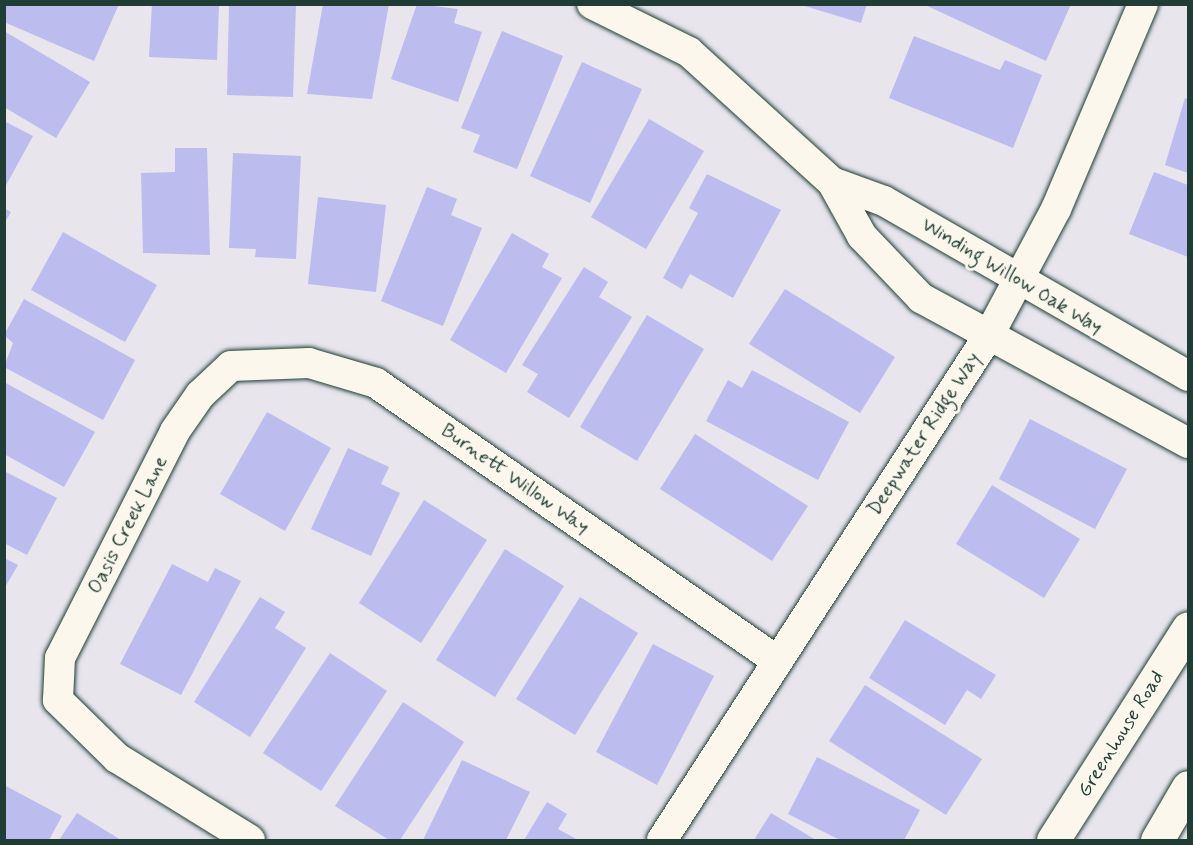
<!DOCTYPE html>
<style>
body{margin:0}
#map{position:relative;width:1193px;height:845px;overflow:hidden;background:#e8e5ed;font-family:Mynerve,sans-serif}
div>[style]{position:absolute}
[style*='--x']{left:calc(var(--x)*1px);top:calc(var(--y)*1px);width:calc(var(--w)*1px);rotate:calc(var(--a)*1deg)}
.building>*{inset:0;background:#bcbcee}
.roads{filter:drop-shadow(0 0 2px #1f3d34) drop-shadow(0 0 2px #1f3d34)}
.street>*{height:30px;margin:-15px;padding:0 15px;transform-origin:15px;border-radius:15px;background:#fbf7ec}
.secondary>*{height:33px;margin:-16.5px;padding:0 16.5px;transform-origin:16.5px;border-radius:16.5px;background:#fbf7ec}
span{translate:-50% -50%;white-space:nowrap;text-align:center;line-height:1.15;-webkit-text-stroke:6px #fbf7ec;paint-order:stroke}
.street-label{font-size:20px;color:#1f3d34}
.frame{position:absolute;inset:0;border:6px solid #1f3d34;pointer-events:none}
</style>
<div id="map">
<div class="building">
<i style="clip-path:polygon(4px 4px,119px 4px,94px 61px,4px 22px)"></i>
<i style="clip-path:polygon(152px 4px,219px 4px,217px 60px,149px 57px)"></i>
<i style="clip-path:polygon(229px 4px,296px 4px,293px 97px,227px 95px)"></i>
<i style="clip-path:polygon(323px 4px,389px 4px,372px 99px,307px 94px)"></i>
<i style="clip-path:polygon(417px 4px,458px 9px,454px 23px,482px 32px,458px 102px,391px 79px)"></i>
<i style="clip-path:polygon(798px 4px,867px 4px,861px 23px)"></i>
<i style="clip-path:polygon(923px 4px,1071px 4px,1046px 61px)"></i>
<i style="clip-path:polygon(4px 31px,90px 82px,56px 138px,4px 107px)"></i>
<i style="clip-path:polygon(502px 31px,563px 56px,517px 169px,473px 152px,480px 135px,461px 128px)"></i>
<i style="clip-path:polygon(914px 36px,1000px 70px,1005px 60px,1042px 75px,1013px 148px,889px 98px)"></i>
<i style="clip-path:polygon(582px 62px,642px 89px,590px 203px,530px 176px)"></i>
<i style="clip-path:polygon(1185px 98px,1188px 99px,1188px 173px,1165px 165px)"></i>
<i style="clip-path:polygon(649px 119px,704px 151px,646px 249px,591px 217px)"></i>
<i style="clip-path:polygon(4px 121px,33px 136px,4px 189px)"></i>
<i style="clip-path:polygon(175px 148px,207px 148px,210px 255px,143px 253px,141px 173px,175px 172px)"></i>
<i style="clip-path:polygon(233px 153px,301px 156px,296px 259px,255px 257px,256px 249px,229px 248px)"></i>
<i style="clip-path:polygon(1154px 172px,1188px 185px,1188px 257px,1129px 234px)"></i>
<i style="clip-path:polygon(707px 174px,781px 210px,733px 298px,690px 274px,682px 289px,663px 278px,698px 213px,689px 208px)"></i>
<i style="clip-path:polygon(427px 187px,457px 199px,451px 215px,482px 228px,443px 326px,381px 301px)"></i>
<i style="clip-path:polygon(318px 197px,386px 205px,376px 292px,308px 284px)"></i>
<i style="clip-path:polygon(4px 208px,11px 212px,4px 224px)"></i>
<i style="clip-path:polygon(63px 232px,157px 285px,125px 342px,31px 290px)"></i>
<i style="clip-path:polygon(512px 233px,549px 254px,542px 267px,562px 278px,506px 373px,450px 340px)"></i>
<i style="clip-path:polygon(584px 267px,608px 282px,599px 297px,632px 317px,569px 418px,527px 392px,538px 374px,522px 365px)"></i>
<i style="clip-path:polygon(785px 289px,895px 357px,860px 413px,749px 344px)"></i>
<i style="clip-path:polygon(24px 299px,135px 360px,103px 420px,4px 367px,13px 343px,4px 335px)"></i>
<i style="clip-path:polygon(647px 315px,704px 349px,637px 461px,580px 427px)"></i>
<i style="clip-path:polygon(752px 370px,849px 422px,818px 480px,706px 421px,728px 380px,742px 388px)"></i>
<i style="clip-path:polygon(4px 382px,95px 432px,64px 487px,4px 454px)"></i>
<i style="clip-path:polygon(267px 412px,331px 448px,285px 531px,220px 494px)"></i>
<i style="clip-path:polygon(1030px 419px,1127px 469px,1095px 529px,999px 479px)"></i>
<i style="clip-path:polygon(695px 434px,808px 506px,772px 561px,660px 489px)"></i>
<i style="clip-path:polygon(348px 448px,389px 467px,381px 484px,400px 493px,371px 556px,311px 529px)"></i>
<i style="clip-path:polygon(4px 471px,57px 498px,27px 555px,4px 543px)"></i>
<i style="clip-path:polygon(992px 485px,1080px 539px,1044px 598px,956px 544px)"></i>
<i style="clip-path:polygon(424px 500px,487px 540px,421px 643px,359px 603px)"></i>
<i style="clip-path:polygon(505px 549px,564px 586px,495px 697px,436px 660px)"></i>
<i style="clip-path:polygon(4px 558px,18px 565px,4px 589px)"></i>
<i style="clip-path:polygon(172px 564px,208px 582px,215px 568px,241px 581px,181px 695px,120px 664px)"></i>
<i style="clip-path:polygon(260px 597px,285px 612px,275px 628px,306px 648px,250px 737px,194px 702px)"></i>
<i style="clip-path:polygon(580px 597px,638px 633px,575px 735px,516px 699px)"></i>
<i style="clip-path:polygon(905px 620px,996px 675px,981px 699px,967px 690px,945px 725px,869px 678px)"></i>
<i style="clip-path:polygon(653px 644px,714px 676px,657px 785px,596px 752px)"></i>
<i style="clip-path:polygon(330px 653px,387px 691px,321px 791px,263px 753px)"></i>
<i style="clip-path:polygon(865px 685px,982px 759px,946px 815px,829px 741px)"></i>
<i style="clip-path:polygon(403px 702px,464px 742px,400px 840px,389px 840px,335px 806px)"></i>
<i style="clip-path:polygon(817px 757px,920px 810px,904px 840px,840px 840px,788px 814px)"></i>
<i style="clip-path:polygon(462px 760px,530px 792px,506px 840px,423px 840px)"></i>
<i style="clip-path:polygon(4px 785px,62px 816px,49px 840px,4px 840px)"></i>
<i style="clip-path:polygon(547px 802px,567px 814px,558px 829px,578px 840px,524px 840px)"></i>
<i style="clip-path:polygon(77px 813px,121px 840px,59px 840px)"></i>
<i style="clip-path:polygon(771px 813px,816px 840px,754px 840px)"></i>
</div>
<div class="roads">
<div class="street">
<i style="--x:592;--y:4;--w:108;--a:26.3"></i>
<i style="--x:689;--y:52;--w:193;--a:42.3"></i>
<i style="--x:832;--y:182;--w:62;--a:60.9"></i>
<i style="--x:862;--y:236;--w:86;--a:46.4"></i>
<i style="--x:921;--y:298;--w:304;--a:28.5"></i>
<i style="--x:832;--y:182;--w:55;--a:20.1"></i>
<i style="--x:884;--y:201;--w:351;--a:29.9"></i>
<i style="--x:250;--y:840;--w:156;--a:-148.3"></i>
<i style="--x:117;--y:758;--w:83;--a:-135.5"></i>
<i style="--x:58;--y:700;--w:42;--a:-87.3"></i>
<i style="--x:60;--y:658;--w:254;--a:-63.1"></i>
<i style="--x:175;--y:431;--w:44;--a:-55.2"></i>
<i style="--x:200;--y:395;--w:42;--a:-43.1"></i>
<i style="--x:231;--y:366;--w:78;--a:-2.2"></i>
<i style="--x:309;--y:363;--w:70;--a:16.6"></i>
<i style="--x:376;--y:383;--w:487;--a:34.7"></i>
<i style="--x:662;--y:840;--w:602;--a:-57.08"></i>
<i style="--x:989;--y:335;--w:143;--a:-62"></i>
<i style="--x:1056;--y:209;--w:223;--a:-67"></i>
</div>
<div class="secondary">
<i style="--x:1053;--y:840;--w:251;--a:-57.5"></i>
<i style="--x:1157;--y:840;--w:61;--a:-59.7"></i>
</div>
</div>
<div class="street-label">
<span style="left:1012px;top:276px;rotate:31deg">Winding Willow Oak Way</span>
<span style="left:924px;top:434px;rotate:-57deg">Deepwater Ridge Way</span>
<span style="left:515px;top:479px;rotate:35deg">Burnett Willow Way</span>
<span style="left:128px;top:525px;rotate:-63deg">Oasis Creek Lane</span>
<span style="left:1121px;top:734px;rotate:-58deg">Greenhouse Road</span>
</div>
<div class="frame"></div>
</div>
